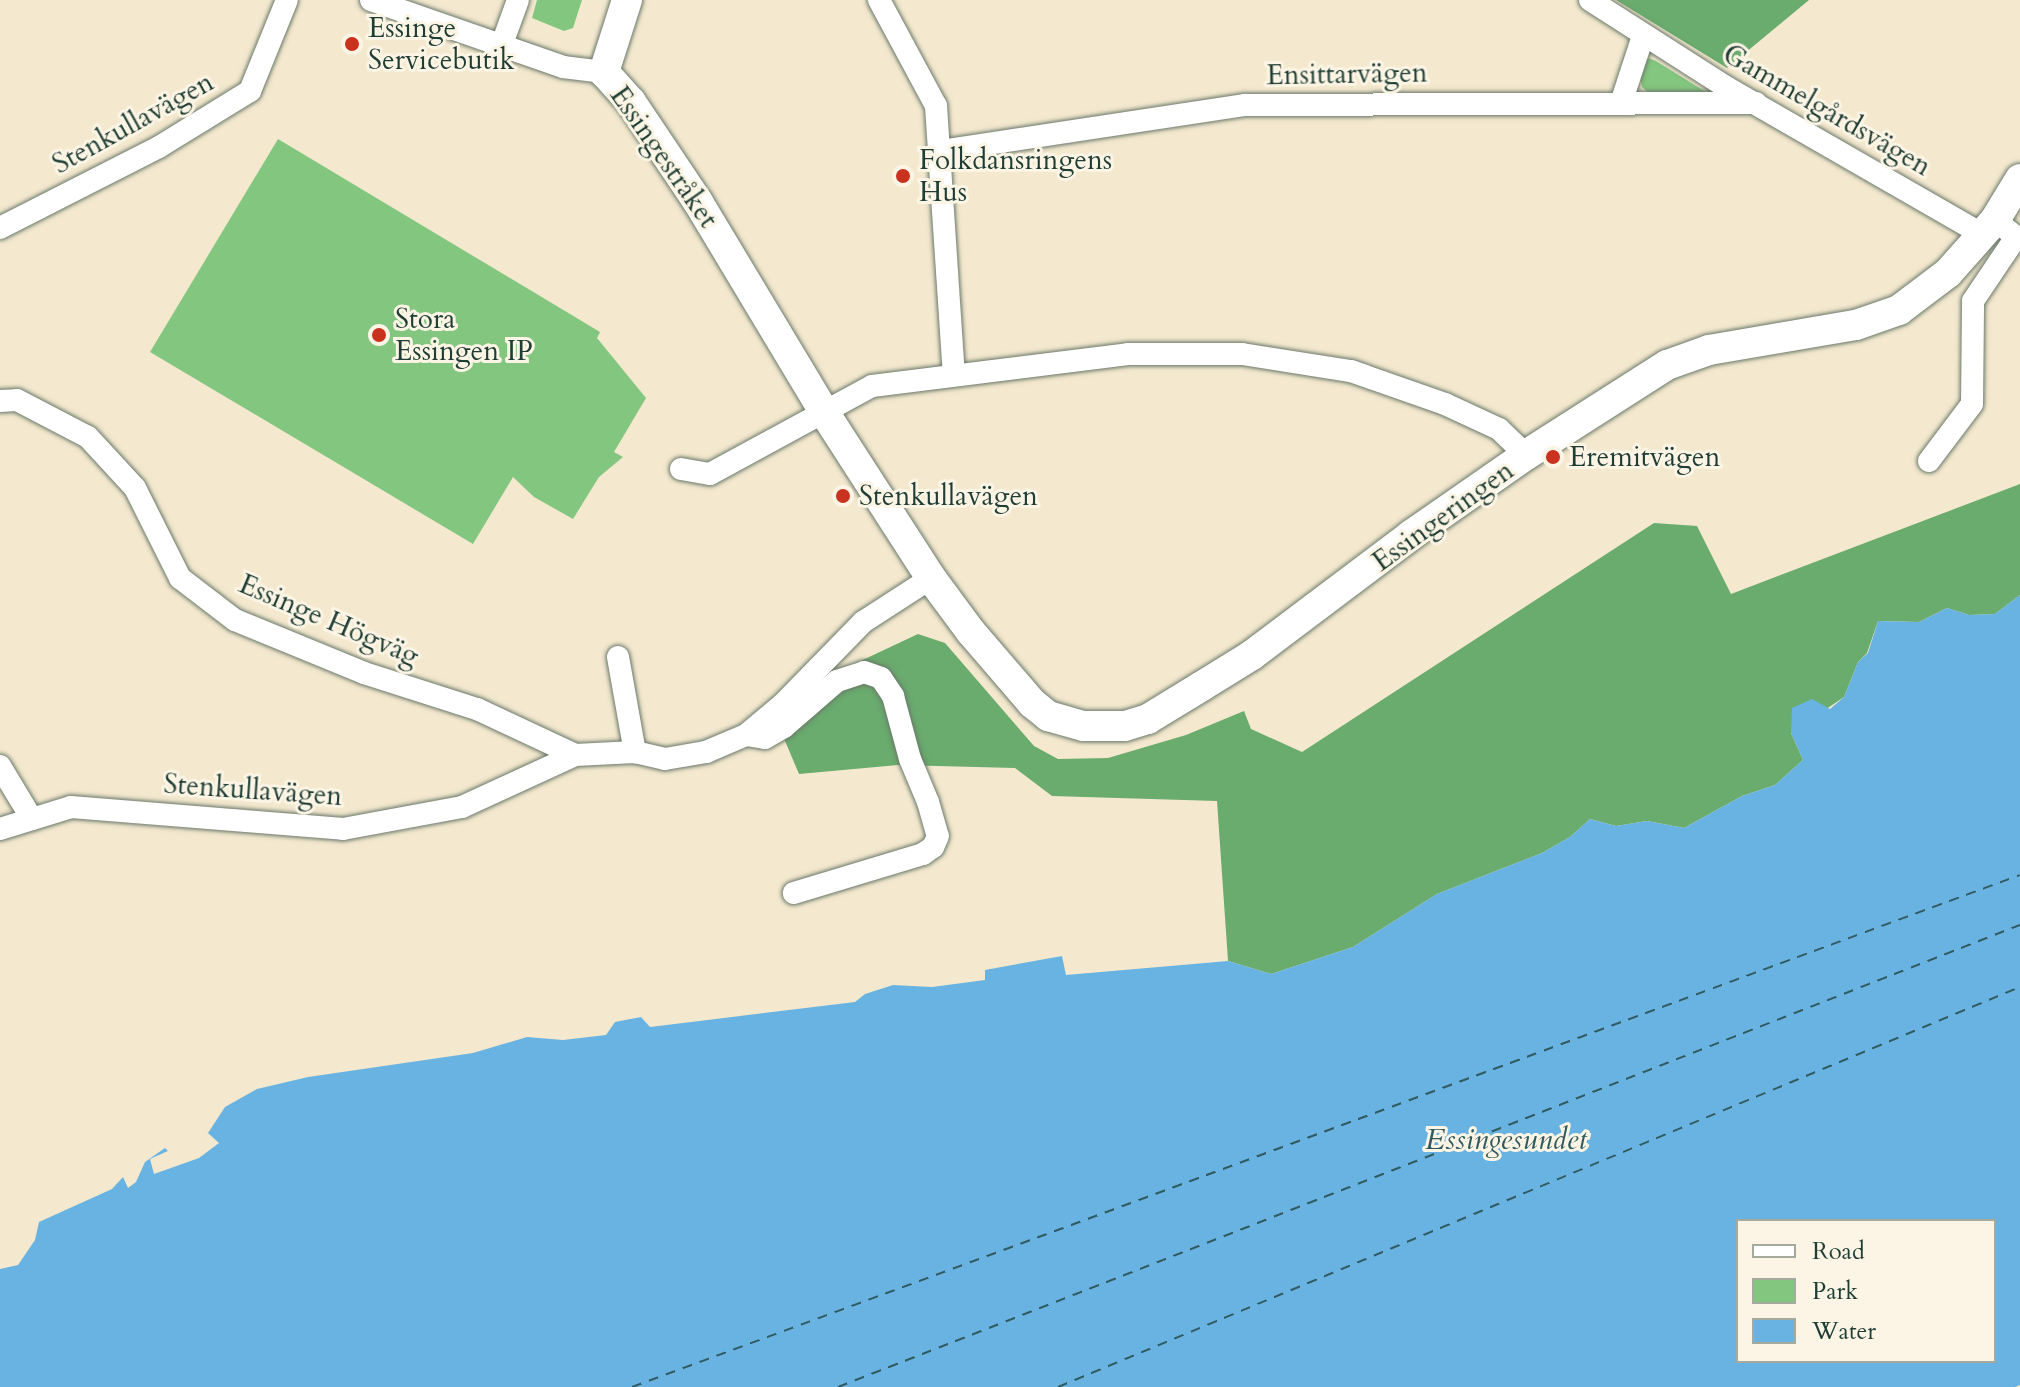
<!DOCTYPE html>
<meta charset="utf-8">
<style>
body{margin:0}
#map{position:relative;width:2020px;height:1387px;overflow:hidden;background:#f4e9cf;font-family:Cardo,serif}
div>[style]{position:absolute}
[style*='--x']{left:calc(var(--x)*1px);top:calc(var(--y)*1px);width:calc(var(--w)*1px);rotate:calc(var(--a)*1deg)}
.green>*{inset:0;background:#83c67f}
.forest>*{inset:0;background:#6aab6e}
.water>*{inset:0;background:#68b3e1}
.pier>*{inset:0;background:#f4e9cf}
.ferry>*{height:2px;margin-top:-1px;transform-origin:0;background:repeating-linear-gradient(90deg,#315a5f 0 10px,transparent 0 18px)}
.roads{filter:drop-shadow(0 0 2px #6a796a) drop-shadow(0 0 2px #6a796a)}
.street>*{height:22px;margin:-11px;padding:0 11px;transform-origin:11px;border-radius:11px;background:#fff}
.secondary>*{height:30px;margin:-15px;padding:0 15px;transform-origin:15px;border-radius:15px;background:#fff}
.dots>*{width:22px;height:22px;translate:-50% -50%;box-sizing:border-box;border:4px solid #fcf5e5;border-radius:50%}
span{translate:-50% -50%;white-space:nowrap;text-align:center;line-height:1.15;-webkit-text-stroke:6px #fcf5e5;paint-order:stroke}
.poi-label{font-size:28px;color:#1f3d34}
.left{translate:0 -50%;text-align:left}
.street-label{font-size:28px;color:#1f3d34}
.water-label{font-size:30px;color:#315a5f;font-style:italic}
.legend{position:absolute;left:1736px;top:1219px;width:260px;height:144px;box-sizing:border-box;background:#fcf5e5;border:2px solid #a4ab9e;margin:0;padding:10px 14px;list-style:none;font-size:24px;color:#1f3d34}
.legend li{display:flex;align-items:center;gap:16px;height:40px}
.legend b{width:40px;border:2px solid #a4ab9e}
</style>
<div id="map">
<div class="green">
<i style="clip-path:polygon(537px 0,582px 0,573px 28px,564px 31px,532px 18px)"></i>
<i style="clip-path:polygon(1648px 58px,1656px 61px,1714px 97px,1650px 94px,1642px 87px,1640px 76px)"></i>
<i style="clip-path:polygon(278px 139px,600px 332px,597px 338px,646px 398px,614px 452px,623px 457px,599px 477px,573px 519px,534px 497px,513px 477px,473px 544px,150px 352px)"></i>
</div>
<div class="forest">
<i style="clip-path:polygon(1616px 0,1809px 0,1727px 68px)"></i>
<i style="clip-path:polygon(2020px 484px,2020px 595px,1995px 614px,1969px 615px,1947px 608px,1919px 622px,1878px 621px,1867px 653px,1858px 662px,1844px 697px,1791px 733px,1803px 760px,1775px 785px,1742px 796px,1684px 828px,1647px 821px,1616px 826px,1590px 819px,1570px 837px,1542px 853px,1437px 894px,1353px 947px,1271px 974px,1228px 961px,1217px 801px,1052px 796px,1015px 768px,898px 765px,799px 774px,777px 722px,835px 673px,918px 634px,945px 643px,1034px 746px,1058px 759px,1108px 758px,1186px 735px,1244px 711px,1251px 729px,1302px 752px,1654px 523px,1697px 526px,1731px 594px)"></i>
</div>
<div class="water">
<i style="clip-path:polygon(evenodd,2020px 595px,2020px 1385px,2015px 1387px,0 1387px,0 1269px,18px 1265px,35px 1240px,39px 1222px,112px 1189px,123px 1177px,128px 1188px,136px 1182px,145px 1162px,165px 1148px,170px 1153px,189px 1146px,208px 1133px,225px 1107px,257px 1089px,308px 1077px,473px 1053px,527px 1037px,563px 1040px,606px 1035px,615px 1022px,641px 1017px,650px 1027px,855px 1002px,865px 994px,893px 985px,932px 987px,985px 980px,985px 970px,1062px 956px,1066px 975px,1228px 961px,1271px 974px,1353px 947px,1437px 894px,1542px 853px,1570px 837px,1590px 819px,1616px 826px,1647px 821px,1684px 828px,1742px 796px,1775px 785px,1803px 760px,1791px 733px,1792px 708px,1812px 699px,1830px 709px,1844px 697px,1858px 662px,1868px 653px,1878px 621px,1919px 622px,1947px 608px,1969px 615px,1995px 614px,2020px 595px,1738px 1221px,1994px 1221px,1994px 1361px,1738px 1361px,1738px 1221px)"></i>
</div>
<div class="pier">
<i style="clip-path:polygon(208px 1133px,219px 1143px,199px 1158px,154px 1174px,150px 1159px)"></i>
</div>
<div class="ferry">
<i style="--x:632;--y:1387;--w:1479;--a:-20.25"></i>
<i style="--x:838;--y:1387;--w:1269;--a:-21.35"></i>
<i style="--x:1058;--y:1387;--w:1042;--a:-22.58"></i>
</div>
<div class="roads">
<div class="street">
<i style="--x:371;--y:0;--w:203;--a:19.2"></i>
<i style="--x:563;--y:67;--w:41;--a:7"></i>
<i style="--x:879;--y:0;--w:120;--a:61.7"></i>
<i style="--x:936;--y:106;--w:269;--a:86.2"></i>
<i style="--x:1590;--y:0;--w:161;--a:32.6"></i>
<i style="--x:1726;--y:87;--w:295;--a:29.9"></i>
<i style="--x:502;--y:44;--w:47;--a:-70"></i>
<i style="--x:1621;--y:103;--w:71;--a:-71.8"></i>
<i style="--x:941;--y:151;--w:307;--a:-8.6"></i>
<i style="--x:1245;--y:105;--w:511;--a:-0.22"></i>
<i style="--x:0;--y:228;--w:178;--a:-27"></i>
<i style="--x:159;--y:147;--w:107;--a:-31.6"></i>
<i style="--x:250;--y:91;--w:98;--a:-67.9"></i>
<i style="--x:0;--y:401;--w:17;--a:-3"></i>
<i style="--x:17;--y:400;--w:80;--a:27.5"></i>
<i style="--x:88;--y:437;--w:69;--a:47.3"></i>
<i style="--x:135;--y:488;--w:101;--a:63.4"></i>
<i style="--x:180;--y:578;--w:69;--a:37.4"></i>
<i style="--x:235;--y:620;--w:139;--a:22.3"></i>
<i style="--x:364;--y:673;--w:119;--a:17.7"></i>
<i style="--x:477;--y:709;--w:108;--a:25.1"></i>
<i style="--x:1929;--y:461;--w:71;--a:-53"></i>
<i style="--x:1972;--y:404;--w:103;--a:-89.4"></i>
<i style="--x:1973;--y:301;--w:77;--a:-56.1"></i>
<i style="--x:2016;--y:237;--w:27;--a:-141"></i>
<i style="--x:681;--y:469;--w:29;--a:10"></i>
<i style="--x:710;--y:474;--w:184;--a:-28.5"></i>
<i style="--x:872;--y:386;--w:258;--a:-7.1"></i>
<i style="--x:1128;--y:354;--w:114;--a:0"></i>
<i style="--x:1242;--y:354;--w:110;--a:8.9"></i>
<i style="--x:1351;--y:371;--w:100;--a:19.3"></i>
<i style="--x:1445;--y:404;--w:60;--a:24.8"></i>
<i style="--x:1499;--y:429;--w:37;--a:44"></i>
<i style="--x:618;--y:657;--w:97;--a:79.9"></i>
<i style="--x:746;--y:735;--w:19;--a:9"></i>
<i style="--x:765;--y:738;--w:22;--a:-30"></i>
<i style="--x:784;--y:727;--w:70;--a:-41"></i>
<i style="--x:837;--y:681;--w:28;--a:-18"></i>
<i style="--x:864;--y:672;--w:18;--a:19"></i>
<i style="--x:881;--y:678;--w:22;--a:56"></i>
<i style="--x:893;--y:696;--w:65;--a:74.9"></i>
<i style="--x:910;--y:759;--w:47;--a:67.3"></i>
<i style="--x:928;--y:802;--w:35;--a:74"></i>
<i style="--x:938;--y:836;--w:12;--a:114"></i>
<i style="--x:933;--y:847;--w:12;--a:145"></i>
<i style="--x:923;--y:854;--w:135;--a:163.2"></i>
<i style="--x:0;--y:766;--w:62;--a:58.9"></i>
<i style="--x:0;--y:829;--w:74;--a:-17.2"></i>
<i style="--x:71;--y:807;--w:273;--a:4.6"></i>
<i style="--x:343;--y:829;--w:121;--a:-10.5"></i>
<i style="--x:462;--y:807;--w:124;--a:-24.7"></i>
<i style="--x:575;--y:755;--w:60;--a:-2.9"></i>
<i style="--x:635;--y:752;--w:31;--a:13"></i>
<i style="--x:665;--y:759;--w:42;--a:-9.7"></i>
<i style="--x:706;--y:752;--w:43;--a:-23"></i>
<i style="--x:746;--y:735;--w:48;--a:-40"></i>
<i style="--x:783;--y:704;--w:115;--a:-45.7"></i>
<i style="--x:863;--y:622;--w:81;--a:-32.9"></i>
</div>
<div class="secondary">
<i style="--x:627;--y:0;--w:76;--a:107.7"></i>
<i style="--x:604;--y:72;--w:40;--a:48"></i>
<i style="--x:631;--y:102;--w:120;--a:56.2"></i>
<i style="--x:698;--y:202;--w:245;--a:59"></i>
<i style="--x:824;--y:412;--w:197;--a:57.2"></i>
<i style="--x:931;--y:578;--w:67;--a:53.5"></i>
<i style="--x:971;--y:632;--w:94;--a:49.3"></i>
<i style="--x:1032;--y:703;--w:21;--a:39"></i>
<i style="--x:1048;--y:716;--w:36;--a:16"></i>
<i style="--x:1083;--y:726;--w:42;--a:0"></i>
<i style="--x:1125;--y:726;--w:24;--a:-17"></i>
<i style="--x:1148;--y:719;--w:63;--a:-31.4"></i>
<i style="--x:1202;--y:686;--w:59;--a:-31.8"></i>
<i style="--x:1252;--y:655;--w:199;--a:-37"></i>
<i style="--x:1411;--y:535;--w:140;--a:-34.8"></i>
<i style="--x:1526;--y:455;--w:167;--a:-32.6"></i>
<i style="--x:1667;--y:365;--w:45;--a:-19.7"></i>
<i style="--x:1709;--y:350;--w:149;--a:-9.7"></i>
<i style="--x:1856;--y:325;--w:46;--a:-19.2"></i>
<i style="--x:1899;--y:310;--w:61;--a:-37.1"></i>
<i style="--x:1948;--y:273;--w:71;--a:-48.4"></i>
<i style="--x:1995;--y:220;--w:48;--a:-58.6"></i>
</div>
</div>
<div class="dots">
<i style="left:352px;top:44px;background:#c8321e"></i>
<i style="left:903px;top:176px;background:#c8321e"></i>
<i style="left:379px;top:335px;background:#c8321e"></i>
<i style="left:1553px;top:457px;background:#c8321e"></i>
<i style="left:843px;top:496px;background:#c8321e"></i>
</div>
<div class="poi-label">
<span class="left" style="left:368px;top:44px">Essinge<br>Servicebutik</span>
<span class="left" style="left:919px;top:176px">Folkdansringens<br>Hus</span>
<span class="left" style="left:395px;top:335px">Stora<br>Essingen IP</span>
<span class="left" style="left:1569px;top:457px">Eremitvägen</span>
<span class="left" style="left:859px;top:496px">Stenkullavägen</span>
</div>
<div class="street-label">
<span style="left:1347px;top:74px;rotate:-1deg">Ensittarvägen</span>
<span style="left:1827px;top:110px;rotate:30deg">Gammelgårdsvägen</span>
<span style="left:133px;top:123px;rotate:-29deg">Stenkullavägen</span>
<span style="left:664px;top:157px;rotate:55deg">Essingestråket</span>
<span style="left:1443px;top:516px;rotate:-36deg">Essingeringen</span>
<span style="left:329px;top:620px;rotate:23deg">Essinge Högväg</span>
<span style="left:253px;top:790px;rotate:4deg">Stenkullavägen</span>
</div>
<div class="water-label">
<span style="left:1506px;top:1140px">Essingesundet</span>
</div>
<ul class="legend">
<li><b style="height:10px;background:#fff"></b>Road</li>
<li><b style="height:22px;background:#83c67f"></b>Park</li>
<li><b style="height:22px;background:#68b3e1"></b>Water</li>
</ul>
</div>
